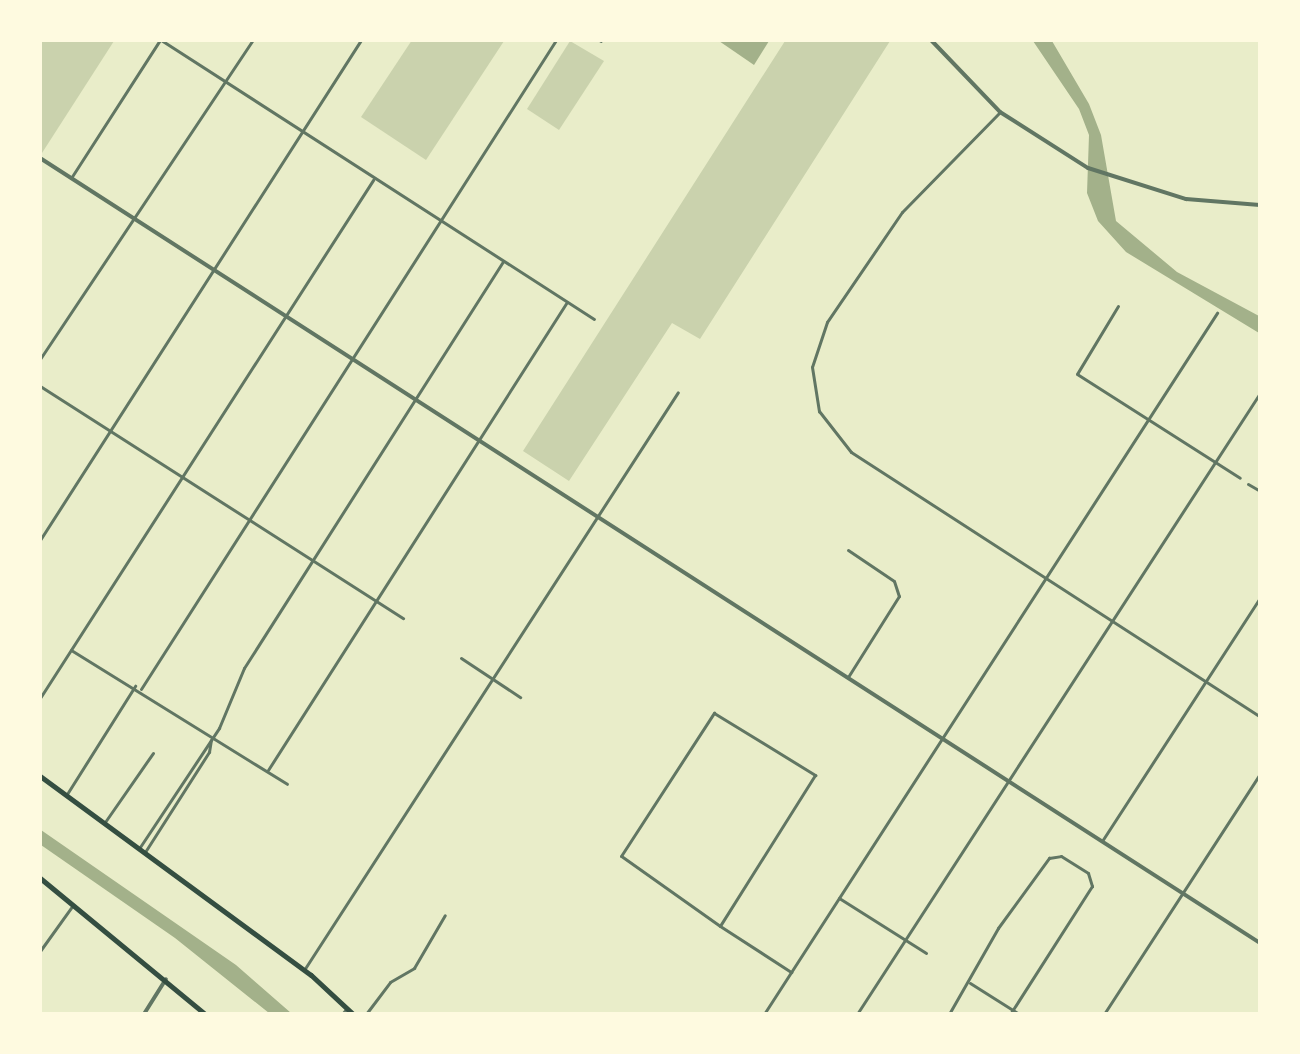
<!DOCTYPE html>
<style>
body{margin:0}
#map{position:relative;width:1300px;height:1054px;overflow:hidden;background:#e9edc9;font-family:"Fira Sans Condensed",sans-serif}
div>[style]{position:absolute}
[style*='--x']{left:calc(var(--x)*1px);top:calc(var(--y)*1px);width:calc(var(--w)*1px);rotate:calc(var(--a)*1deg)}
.green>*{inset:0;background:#cad2ad}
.water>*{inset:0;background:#a3b18a}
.minor>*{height:3px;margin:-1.5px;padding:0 1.5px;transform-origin:1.5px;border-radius:1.5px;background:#617663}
.tertiary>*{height:4px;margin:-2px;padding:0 2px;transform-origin:2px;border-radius:2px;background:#617663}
.primary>*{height:5px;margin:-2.5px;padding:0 2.5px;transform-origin:2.5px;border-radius:2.5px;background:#344e41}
span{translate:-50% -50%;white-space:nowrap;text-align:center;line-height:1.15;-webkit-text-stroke:4.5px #fefae0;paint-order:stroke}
.frame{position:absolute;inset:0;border:42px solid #fefae0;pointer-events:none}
</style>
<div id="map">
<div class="green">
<i style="clip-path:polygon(412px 40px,504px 41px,426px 160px,361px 117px)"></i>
<i style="clip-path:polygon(40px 41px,114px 41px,42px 153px,40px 152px)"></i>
<i style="clip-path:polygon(570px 41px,604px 61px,559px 130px,527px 109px)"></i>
<i style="clip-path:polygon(785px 41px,890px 41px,700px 339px,672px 323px,569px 481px,523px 451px)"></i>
</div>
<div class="water">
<i style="clip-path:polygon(719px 41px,769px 41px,754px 65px)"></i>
<i style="clip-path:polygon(1033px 41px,1052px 41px,1089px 104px,1101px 135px,1116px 221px,1177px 272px,1259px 316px,1259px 333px,1126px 252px,1098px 221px,1087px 193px,1089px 135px,1079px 109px)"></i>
<i style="clip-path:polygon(41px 830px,236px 965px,291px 1013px,269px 1013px,175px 938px,41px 845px)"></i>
</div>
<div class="minor">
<i style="--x:161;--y:40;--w:515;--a:32.8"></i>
<i style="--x:599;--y:40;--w:2;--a:27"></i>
<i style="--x:1000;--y:112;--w:140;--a:134.4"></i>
<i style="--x:902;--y:212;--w:133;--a:124.3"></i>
<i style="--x:827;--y:322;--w:47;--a:108.4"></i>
<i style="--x:812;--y:367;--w:45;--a:81"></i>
<i style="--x:819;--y:411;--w:52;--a:52"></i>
<i style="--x:851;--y:452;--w:487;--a:32.9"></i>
<i style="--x:71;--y:178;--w:164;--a:-57.2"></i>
<i style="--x:1118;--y:306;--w:79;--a:121.1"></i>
<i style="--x:1077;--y:374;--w:193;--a:32.5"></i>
<i style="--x:40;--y:359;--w:384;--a:-56.3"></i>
<i style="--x:40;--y:386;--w:431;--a:32.6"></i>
<i style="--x:1248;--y:484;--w:14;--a:30"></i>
<i style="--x:40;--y:540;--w:594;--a:-57.3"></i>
<i style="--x:848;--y:550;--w:55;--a:34"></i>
<i style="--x:894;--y:581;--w:16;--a:72"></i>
<i style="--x:899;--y:596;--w:96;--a:122.2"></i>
<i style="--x:71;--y:650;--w:254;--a:31.8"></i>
<i style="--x:461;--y:658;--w:71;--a:33.5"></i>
<i style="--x:141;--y:689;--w:770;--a:-57.4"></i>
<i style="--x:40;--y:698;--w:616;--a:-57.26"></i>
<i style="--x:714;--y:713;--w:119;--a:31.5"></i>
<i style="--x:815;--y:775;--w:178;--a:122.2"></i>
<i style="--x:720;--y:926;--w:121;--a:-144.7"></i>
<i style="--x:621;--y:856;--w:171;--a:-57"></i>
<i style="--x:268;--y:770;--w:555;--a:-57.43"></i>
<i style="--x:67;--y:794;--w:128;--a:-57.8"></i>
<i style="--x:105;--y:822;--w:84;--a:-55.2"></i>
<i style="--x:1102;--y:841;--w:290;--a:-57"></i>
<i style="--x:140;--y:847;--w:143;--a:-56.4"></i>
<i style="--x:219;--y:728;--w:65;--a:-67.4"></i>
<i style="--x:244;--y:668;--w:482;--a:-57.5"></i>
<i style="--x:145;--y:852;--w:119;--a:-57.4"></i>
<i style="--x:209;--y:752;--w:12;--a:-81"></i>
<i style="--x:839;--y:898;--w:103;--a:32.3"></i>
<i style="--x:720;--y:926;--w:85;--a:32.9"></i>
<i style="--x:40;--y:951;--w:57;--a:-54.3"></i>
<i style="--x:304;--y:970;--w:688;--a:-57.09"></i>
<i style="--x:970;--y:983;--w:58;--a:32.3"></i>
<i style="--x:342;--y:1014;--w:8;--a:-50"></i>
<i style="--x:366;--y:1014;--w:40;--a:-53"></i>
<i style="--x:390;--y:982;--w:28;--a:-30"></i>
<i style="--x:414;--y:968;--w:61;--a:-59.7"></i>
<i style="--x:764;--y:1014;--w:835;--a:-57.13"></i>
<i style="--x:857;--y:1014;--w:740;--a:-57.02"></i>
<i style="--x:949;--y:1014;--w:99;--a:-60.3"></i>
<i style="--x:998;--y:928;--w:87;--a:-53.9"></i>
<i style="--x:1049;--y:858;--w:12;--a:-9"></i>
<i style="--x:1061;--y:856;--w:32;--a:32"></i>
<i style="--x:1088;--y:873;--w:14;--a:73"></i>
<i style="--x:1092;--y:886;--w:152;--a:122.6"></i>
<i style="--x:1104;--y:1014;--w:286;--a:-57"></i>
</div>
<div class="tertiary">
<i style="--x:931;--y:40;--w:100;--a:46.2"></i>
<i style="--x:1000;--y:112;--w:104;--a:32.5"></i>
<i style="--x:1088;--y:168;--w:103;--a:17.6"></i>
<i style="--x:1186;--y:199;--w:74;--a:4.6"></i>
<i style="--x:40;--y:158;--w:1451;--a:32.76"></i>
<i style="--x:144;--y:1014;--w:41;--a:-57.8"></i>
</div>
<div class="primary">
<i style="--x:40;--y:776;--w:336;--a:36.3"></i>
<i style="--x:311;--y:975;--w:57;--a:42.9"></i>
<i style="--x:40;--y:878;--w:214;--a:39.5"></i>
</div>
<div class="frame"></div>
</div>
